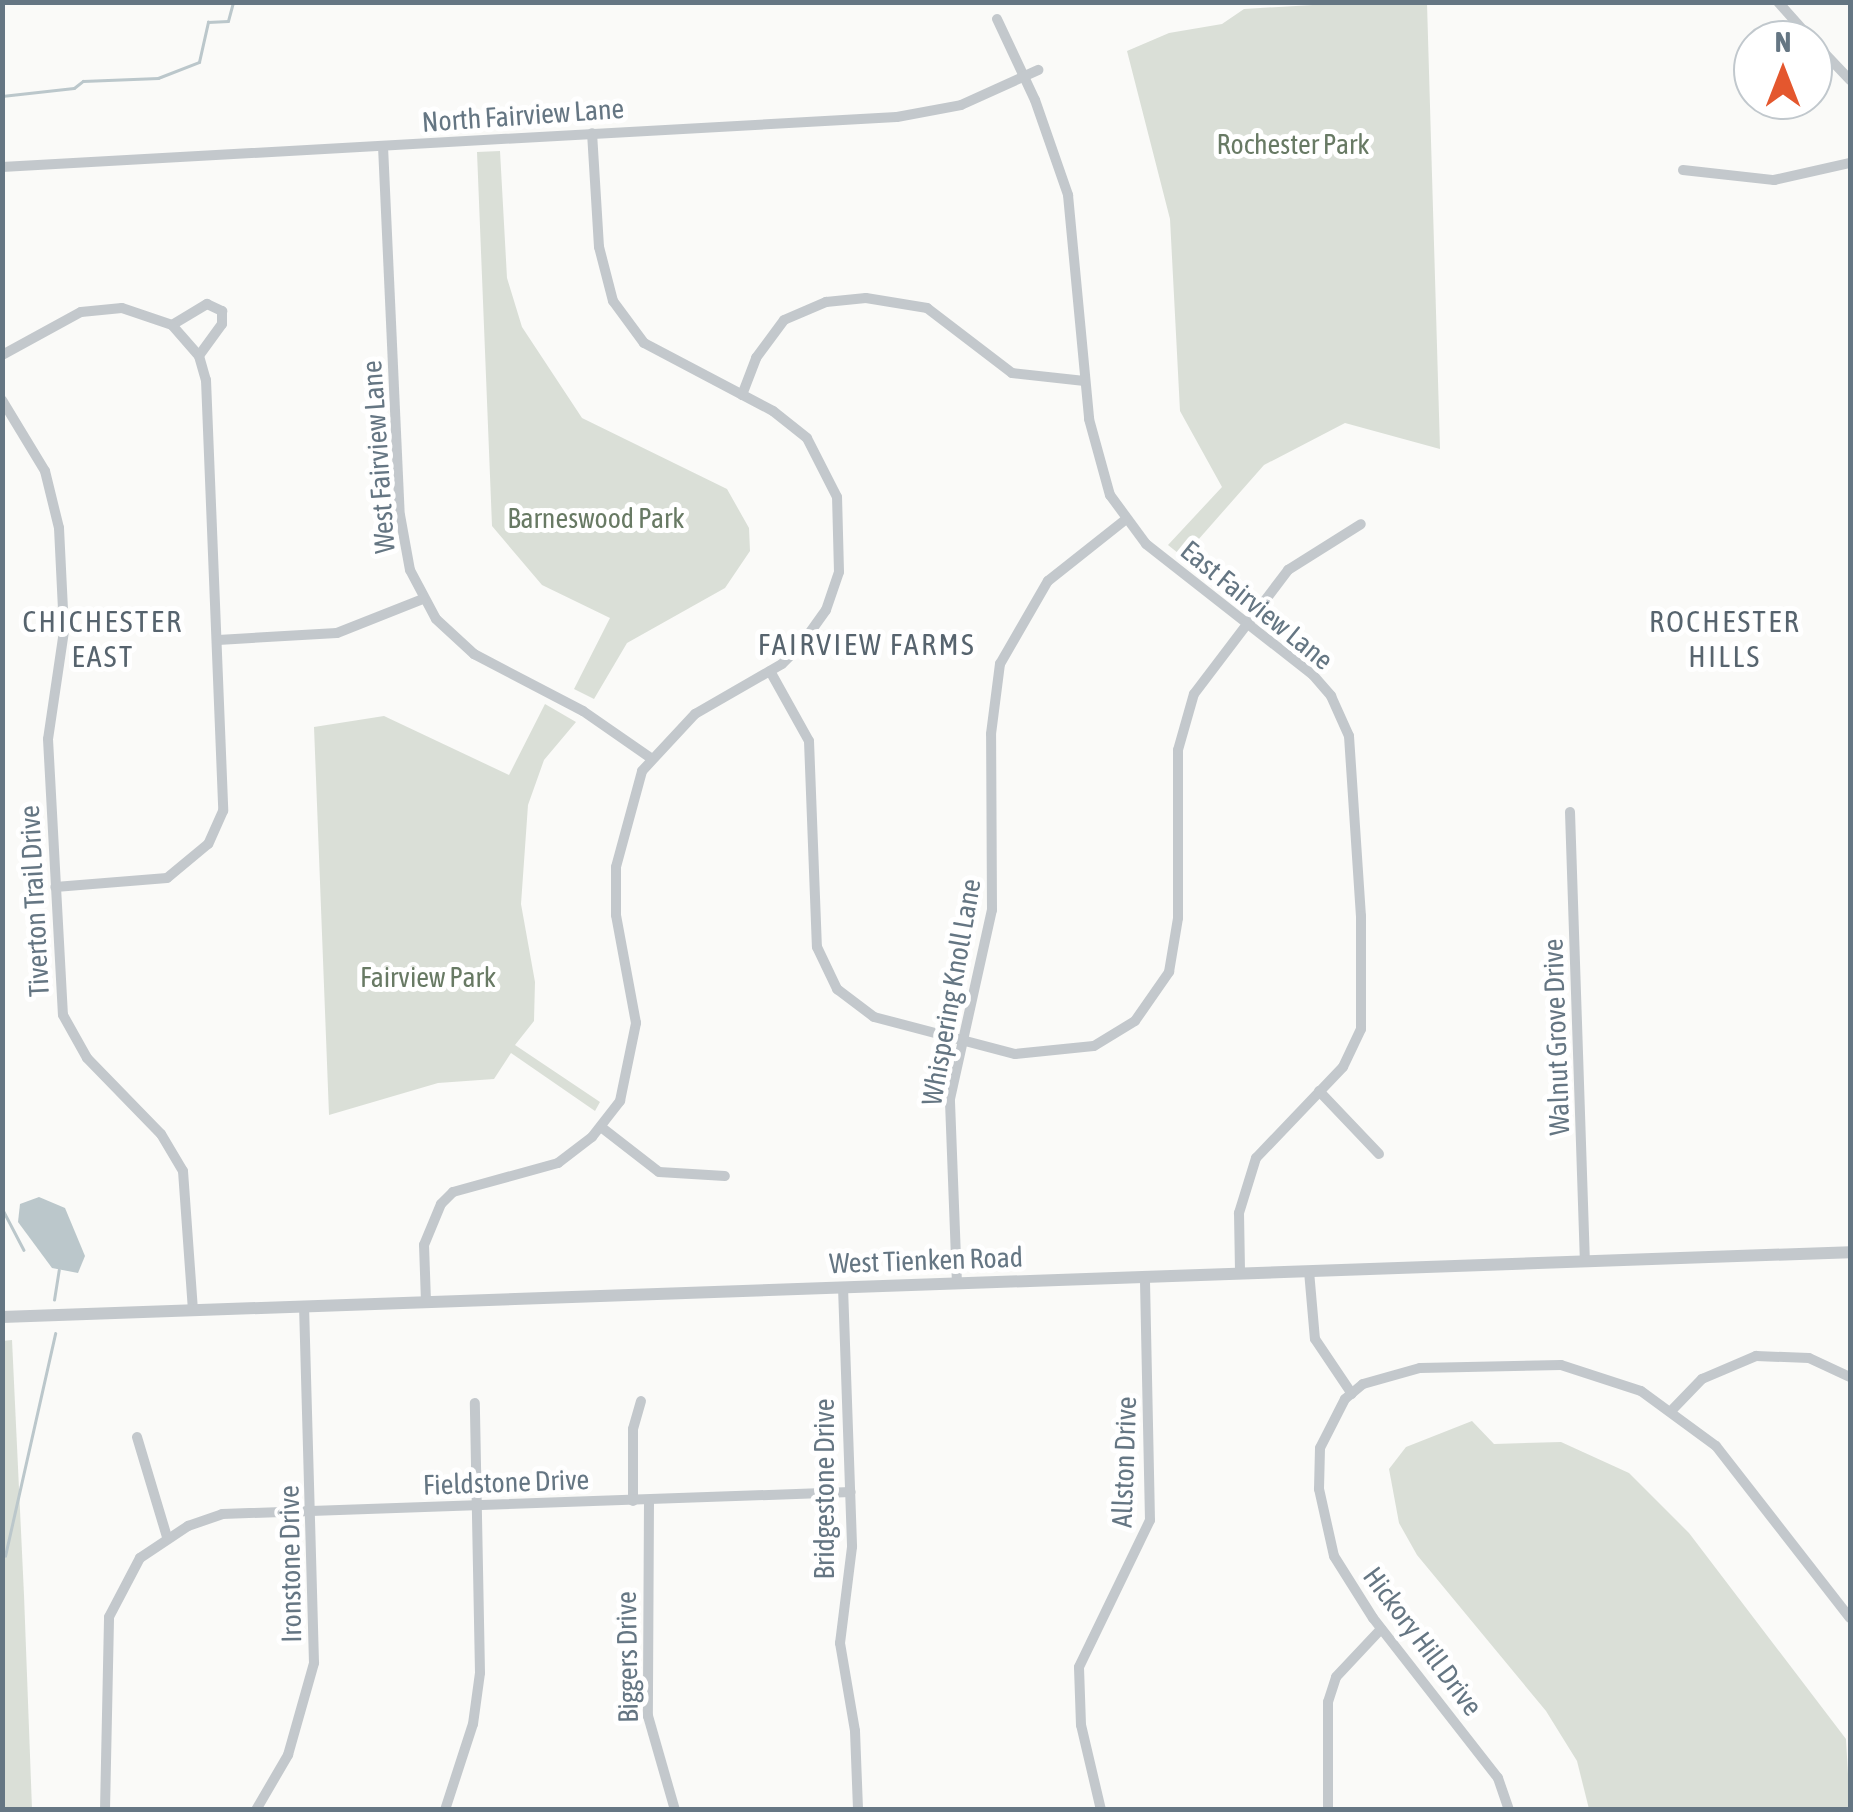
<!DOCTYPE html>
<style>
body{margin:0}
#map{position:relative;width:1853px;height:1812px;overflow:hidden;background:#fafaf8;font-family:"Asap Condensed",sans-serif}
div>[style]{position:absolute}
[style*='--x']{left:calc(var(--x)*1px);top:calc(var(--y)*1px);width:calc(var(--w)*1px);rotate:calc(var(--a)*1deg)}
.green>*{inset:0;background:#dadfd7}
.water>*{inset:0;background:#bbc7cb}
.stream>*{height:2.5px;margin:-1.25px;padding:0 1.25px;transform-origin:1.25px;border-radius:1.25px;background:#bbc7cb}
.minor>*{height:10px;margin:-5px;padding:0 5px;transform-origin:5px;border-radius:5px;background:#c3c8cc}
.tertiary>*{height:12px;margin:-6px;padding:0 6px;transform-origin:6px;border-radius:6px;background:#c3c8cc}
span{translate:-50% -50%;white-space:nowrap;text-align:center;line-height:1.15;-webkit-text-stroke:10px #fff;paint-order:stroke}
.street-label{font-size:28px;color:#657683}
.park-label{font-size:28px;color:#687a64}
.neighbourhood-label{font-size:30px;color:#57646e;letter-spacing:2.5px}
.frame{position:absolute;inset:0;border:5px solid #657683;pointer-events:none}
.north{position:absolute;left:1733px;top:20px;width:100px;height:100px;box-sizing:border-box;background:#fff;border:2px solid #c1c8cd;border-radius:50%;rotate:0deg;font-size:28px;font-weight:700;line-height:40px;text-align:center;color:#657683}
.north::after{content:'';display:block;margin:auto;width:35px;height:45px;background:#e4572e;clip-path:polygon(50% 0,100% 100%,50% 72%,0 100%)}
</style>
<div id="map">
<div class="green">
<i style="clip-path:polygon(1347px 3px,1427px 3px,1440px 449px,1345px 423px,1264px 465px,1183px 557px,1168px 545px,1222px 487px,1180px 411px,1170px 219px,1127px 51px,1169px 33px,1222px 24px,1244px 9px)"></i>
<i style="clip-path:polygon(500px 151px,507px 278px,522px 327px,582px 418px,727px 489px,749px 528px,750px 551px,725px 588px,627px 643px,594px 699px,574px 689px,610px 618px,542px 585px,492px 526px,477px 152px)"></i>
<i style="clip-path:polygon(545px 704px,576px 722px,544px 760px,528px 805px,521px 904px,535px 982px,534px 1021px,515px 1045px,600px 1102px,595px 1111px,511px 1053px,494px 1079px,438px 1083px,329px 1115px,314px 727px,384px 716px,509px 775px)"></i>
<i style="clip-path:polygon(12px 1340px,24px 1595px,32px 1809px,3px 1809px,2px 1341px)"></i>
<i style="clip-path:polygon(1472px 1421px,1494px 1444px,1561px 1442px,1629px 1473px,1689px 1533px,1846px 1739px,1850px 1809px,1589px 1809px,1577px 1761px,1546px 1711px,1417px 1555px,1399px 1523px,1389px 1469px,1406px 1447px)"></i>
</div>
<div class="water">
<i style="clip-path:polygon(39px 1197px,65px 1208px,85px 1256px,78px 1273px,52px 1268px,18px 1222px,20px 1204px)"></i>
</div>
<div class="stream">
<i style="--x:2;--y:96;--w:72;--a:-6.3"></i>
<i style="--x:74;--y:88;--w:11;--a:-38"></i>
<i style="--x:83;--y:81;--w:75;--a:-2.3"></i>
<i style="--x:158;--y:78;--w:44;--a:-21.3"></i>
<i style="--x:199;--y:62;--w:41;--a:-77.3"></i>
<i style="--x:208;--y:22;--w:20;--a:-3"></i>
<i style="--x:228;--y:21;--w:20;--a:-75"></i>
<i style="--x:2;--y:1208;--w:47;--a:62.4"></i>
<i style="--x:54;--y:1300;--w:30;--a:-81"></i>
<i style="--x:5;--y:1556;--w:228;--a:-77.3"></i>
</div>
<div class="minor">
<i style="--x:1778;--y:2;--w:51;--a:48.2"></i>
<i style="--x:997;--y:19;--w:89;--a:64.9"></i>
<i style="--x:1035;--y:100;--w:101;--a:70.8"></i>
<i style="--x:1068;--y:195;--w:225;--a:84.6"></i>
<i style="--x:1089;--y:419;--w:79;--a:74.6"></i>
<i style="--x:1110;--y:495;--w:61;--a:53.7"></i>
<i style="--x:1146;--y:544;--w:212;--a:38.1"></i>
<i style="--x:1313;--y:675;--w:28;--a:49"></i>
<i style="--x:1331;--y:696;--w:44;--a:65.8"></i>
<i style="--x:1349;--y:736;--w:180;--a:86.2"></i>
<i style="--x:1361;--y:916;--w:113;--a:90"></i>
<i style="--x:1361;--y:1029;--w:42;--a:115.3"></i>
<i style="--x:1343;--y:1067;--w:126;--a:133.7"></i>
<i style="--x:1256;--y:1158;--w:58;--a:107.2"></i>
<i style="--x:1239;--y:1213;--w:60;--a:89"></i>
<i style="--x:1813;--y:41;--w:54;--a:46.5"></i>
<i style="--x:383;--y:146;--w:369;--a:87.4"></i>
<i style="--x:400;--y:515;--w:56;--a:79.7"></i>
<i style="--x:410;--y:570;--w:55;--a:62"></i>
<i style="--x:436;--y:619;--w:52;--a:42.6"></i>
<i style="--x:474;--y:654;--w:123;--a:27.6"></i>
<i style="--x:583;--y:711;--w:84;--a:34.8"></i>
<i style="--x:2;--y:167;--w:896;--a:-3.2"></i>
<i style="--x:897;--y:117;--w:65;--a:-10.6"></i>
<i style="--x:961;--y:105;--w:85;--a:-24.4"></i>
<i style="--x:1683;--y:170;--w:92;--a:6.3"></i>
<i style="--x:1774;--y:180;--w:78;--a:-12.6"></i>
<i style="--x:172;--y:325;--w:41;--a:-31"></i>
<i style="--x:207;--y:304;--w:17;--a:25"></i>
<i style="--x:222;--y:311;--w:13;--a:90"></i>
<i style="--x:222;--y:324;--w:39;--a:126"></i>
<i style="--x:2;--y:355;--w:90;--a:-28.6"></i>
<i style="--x:81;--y:312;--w:41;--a:-5.6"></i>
<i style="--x:122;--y:308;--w:53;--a:18.8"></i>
<i style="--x:172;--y:325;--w:41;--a:48.9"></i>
<i style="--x:199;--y:356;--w:25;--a:74"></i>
<i style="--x:206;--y:380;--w:431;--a:87.7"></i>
<i style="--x:223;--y:811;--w:36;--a:114"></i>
<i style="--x:208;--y:844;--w:53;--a:140.3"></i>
<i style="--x:167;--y:878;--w:112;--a:175.4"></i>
<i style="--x:742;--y:395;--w:40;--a:-69"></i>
<i style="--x:756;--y:358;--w:47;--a:-53.6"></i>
<i style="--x:784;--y:320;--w:46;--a:-23.2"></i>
<i style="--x:826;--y:302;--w:40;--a:-5.7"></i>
<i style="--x:866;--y:298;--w:62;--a:9.3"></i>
<i style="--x:927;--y:308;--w:107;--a:37.4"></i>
<i style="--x:1012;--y:373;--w:73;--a:6.3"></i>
<i style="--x:2;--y:400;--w:83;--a:58.8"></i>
<i style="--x:45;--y:471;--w:59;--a:76.2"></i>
<i style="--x:59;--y:528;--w:103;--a:87.2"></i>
<i style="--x:64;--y:631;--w:109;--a:98.4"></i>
<i style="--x:48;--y:739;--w:276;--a:86.9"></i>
<i style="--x:63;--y:1015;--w:49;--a:60.8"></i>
<i style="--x:87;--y:1058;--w:106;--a:45.8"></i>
<i style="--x:161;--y:1134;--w:43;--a:59.3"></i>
<i style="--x:183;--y:1171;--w:139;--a:85.9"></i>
<i style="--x:218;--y:640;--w:119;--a:-3.4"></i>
<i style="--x:337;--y:633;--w:92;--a:-21.6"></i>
<i style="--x:770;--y:671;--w:80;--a:60.9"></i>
<i style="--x:809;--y:741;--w:206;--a:87.8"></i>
<i style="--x:817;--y:947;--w:47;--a:64.5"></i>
<i style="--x:837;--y:989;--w:46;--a:37.1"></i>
<i style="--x:874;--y:1017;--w:146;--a:14.7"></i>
<i style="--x:1015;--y:1054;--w:79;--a:-5.8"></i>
<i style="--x:1094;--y:1046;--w:48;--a:-31.4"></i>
<i style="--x:1135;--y:1021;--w:60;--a:-55.2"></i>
<i style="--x:1169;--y:972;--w:55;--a:-80.5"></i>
<i style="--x:1178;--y:918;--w:168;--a:-90"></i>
<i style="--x:1178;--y:750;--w:58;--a:-74.1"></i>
<i style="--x:1194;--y:694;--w:156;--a:-52.8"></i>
<i style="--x:1288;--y:570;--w:86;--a:-32.2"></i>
<i style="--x:1570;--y:812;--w:449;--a:88.1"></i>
<i style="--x:1319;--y:1091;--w:87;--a:46.4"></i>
<i style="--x:601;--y:1127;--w:73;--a:37.8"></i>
<i style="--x:659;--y:1172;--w:66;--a:3.5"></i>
<i style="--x:1309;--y:1271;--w:68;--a:85"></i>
<i style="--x:1315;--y:1339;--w:66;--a:56.1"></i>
<i style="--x:957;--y:1284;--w:185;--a:-92.2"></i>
<i style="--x:950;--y:1099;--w:194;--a:-77.5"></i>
<i style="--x:992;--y:910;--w:176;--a:-90.3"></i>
<i style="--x:991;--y:734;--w:71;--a:-82.7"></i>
<i style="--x:1000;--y:664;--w:96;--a:-60"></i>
<i style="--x:1048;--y:581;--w:98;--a:-38.4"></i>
<i style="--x:843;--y:1287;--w:260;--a:88"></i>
<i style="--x:852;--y:1547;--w:97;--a:97.1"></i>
<i style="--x:840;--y:1643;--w:89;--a:80.3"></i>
<i style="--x:855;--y:1731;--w:79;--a:87.8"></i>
<i style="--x:426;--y:1302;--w:57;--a:-92"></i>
<i style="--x:424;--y:1245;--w:44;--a:-67.5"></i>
<i style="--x:441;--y:1204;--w:17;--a:-45"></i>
<i style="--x:453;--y:1192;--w:109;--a:-15.4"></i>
<i style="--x:558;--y:1163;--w:43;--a:-37.4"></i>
<i style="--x:592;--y:1137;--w:46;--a:-52.1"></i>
<i style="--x:620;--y:1101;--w:80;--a:-78.4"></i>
<i style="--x:636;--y:1023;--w:110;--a:-100.5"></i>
<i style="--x:616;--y:915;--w:48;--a:-90"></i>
<i style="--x:616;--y:867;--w:99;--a:-74.8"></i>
<i style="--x:642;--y:771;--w:78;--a:-47.1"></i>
<i style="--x:695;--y:714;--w:100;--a:-29.9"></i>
<i style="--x:782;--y:664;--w:27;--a:-45"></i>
<i style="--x:801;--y:645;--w:43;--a:-54.5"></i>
<i style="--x:826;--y:610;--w:40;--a:-71.1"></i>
<i style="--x:839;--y:572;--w:75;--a:-91.5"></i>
<i style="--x:837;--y:497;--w:66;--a:-117"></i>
<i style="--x:807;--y:438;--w:43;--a:-141.5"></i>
<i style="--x:773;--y:411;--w:146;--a:-152.2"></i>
<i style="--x:644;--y:343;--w:52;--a:-126.4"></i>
<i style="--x:613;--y:301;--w:56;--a:-104.5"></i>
<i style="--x:599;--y:247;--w:114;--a:-93.5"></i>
<i style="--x:1673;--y:1409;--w:42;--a:-46"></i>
<i style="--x:1702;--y:1379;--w:59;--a:-23.1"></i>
<i style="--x:1756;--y:1356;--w:53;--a:2.2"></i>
<i style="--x:1809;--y:1358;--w:45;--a:24.9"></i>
<i style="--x:137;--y:1437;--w:104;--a:73.3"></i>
<i style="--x:649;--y:1500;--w:216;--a:90.3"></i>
<i style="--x:648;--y:1716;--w:98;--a:74"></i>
<i style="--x:633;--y:1501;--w:72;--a:-90"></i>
<i style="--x:633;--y:1429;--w:29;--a:-74"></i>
<i style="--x:105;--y:1810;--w:193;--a:-88.8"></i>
<i style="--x:109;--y:1617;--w:67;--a:-62.3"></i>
<i style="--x:140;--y:1558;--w:58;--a:-33.7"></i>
<i style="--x:188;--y:1526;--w:36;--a:-19"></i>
<i style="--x:222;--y:1514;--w:629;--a:-2"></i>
<i style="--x:256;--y:1810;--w:64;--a:-59.8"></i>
<i style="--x:288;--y:1755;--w:96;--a:-74.2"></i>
<i style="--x:314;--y:1663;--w:357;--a:-91.6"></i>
<i style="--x:445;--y:1810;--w:90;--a:-72"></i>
<i style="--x:473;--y:1724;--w:51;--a:-82.2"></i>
<i style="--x:480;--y:1673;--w:270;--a:-91.1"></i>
<i style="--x:1101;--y:1810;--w:87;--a:-103.2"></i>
<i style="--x:1081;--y:1725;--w:58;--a:-92"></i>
<i style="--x:1079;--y:1667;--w:163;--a:-64.2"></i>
<i style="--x:1150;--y:1520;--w:243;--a:-91.2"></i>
<i style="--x:1328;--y:1810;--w:108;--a:-90"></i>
<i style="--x:1328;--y:1702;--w:26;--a:-72"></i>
<i style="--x:1336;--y:1677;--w:66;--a:-46.8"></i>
<i style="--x:1509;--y:1810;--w:34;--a:-109"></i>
<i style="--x:1498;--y:1778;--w:203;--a:-128"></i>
<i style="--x:1373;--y:1618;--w:73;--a:-122.2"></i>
<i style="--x:1334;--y:1556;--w:69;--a:-102.6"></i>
<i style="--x:1319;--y:1489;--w:41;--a:-88.6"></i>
<i style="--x:1320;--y:1448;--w:55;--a:-63"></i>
<i style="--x:1345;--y:1399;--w:23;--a:-40"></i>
<i style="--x:1363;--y:1384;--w:59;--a:-15.7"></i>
<i style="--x:1420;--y:1368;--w:141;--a:-1.2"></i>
<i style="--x:1561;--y:1365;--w:84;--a:18"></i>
<i style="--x:1641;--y:1391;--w:93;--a:36.3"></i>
<i style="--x:1716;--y:1446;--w:218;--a:52.1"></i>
</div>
<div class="tertiary">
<i style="--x:2;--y:1317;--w:1849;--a:-2.01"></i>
</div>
<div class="street-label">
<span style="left:523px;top:115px;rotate:-4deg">North Fairview Lane</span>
<span style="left:378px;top:457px;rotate:-94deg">West Fairview Lane</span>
<span style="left:1257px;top:605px;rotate:39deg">East Fairview Lane</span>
<span style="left:34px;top:901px;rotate:-93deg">Tiverton Trail Drive</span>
<span style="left:951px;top:992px;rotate:-80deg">Whispering Knoll Lane</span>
<span style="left:1556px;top:1037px;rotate:-92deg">Walnut Grove Drive</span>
<span style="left:926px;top:1260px;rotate:-2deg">West Tienken Road</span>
<span style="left:1124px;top:1462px;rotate:-88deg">Allston Drive</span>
<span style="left:506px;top:1482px;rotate:-2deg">Fieldstone Drive</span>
<span style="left:824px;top:1489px;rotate:-90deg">Bridgestone Drive</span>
<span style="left:290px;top:1564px;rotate:-91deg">Ironstone Drive</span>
<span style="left:1423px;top:1641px;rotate:53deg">Hickory Hill Drive</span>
<span style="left:627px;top:1657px;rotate:-91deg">Biggers Drive</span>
</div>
<div class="park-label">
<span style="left:1293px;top:144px">Rochester Park</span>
<span style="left:596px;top:518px">Barneswood Park</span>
<span style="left:428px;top:977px">Fairview Park</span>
</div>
<div class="neighbourhood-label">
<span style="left:103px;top:638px">CHICHESTER<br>EAST</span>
<span style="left:1725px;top:638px">ROCHESTER<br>HILLS</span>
<span style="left:867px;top:644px">FAIRVIEW FARMS</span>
</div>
<div class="frame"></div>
<div class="north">N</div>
</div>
